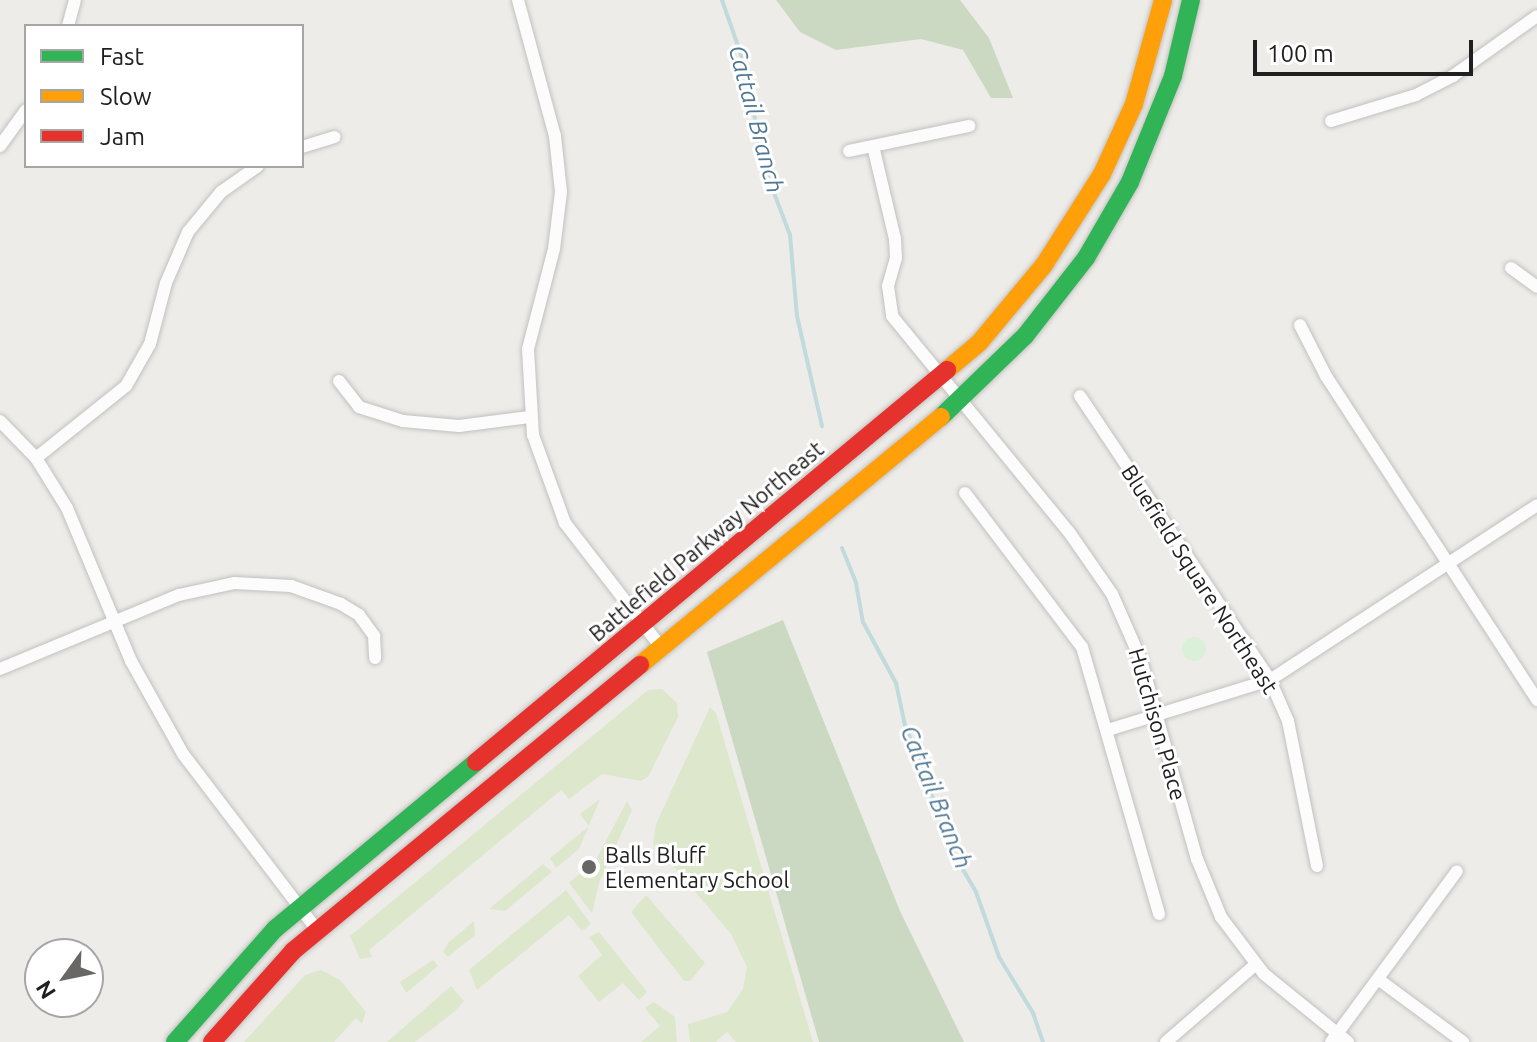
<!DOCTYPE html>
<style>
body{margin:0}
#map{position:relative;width:1537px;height:1042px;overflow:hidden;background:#eeece9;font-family:Ubuntu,sans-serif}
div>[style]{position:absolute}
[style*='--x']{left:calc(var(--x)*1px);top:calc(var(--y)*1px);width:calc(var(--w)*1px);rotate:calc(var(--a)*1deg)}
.grass>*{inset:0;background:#dde7cc}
.forest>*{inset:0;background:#ccd9c2}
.park>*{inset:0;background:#dbf0d8}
.round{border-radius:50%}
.stream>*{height:4px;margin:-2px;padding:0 2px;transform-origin:2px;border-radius:2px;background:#c1dadc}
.roads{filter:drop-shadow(0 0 2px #c1c1bf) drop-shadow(0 0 2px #c1c1bf)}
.street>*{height:12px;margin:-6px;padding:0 6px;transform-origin:6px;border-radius:6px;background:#fcfcfc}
.fast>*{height:18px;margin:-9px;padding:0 9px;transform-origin:9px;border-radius:9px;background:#30b455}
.slow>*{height:18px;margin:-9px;padding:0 9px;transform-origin:9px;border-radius:9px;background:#ff9f0a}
.jam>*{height:18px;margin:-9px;padding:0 9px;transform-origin:9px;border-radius:9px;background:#e5322d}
.dots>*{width:22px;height:22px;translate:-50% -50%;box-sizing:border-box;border:4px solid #fff;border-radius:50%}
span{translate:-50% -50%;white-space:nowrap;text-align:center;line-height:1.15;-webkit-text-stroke:6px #fff;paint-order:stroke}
.street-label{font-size:22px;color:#202020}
.poi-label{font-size:22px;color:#202020}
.left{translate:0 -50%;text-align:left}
.water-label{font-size:24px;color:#517995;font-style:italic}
.legend{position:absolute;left:24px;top:24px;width:280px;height:144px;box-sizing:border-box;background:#fff;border:2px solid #a6a6a6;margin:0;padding:10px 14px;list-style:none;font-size:24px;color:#202020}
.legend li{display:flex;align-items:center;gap:16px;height:40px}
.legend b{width:40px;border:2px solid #a6a6a6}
.north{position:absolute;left:24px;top:938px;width:80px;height:80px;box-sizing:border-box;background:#fff;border:2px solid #a6a6a6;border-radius:50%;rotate:237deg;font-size:22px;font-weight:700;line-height:32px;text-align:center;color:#202020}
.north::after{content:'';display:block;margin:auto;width:28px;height:36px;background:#686766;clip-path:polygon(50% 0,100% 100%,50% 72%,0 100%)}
.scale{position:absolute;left:1253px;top:40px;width:220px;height:36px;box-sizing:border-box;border:4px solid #202020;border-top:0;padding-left:10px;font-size:24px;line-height:28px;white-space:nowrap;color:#202020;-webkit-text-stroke:6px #fff;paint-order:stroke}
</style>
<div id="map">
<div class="grass">
<i style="clip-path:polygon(662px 689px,677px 703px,678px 717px,648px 777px,641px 781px,602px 774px,569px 799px,561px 790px,369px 950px,372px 957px,360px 959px,350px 936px,648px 690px)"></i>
<i style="clip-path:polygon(710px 707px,716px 713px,813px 1042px,736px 1042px,727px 1032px,716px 1042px,690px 1042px,688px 1024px,727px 1012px,743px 989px,747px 967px,731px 934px,663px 854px,658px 856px,653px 843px,656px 824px)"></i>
<i style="clip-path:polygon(600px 799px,579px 849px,556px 868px,550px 858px,589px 826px,580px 814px)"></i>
<i style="clip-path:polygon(627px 801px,632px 810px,599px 883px,592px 913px,569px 883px,597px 858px)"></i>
<i style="clip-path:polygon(543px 864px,552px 872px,505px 911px,489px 909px)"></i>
<i style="clip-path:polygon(566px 890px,591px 924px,582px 931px,569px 915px,477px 990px,469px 970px)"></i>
<i style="clip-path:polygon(646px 895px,705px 963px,690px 981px,684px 981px,631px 912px)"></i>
<i style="clip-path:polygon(474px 921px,475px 935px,448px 957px,443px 952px,449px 942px)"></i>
<i style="clip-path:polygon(599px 932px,647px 992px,639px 1000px,623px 983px,599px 1002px,578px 976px,602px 955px,589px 937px)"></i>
<i style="clip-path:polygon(433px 960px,438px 966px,406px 993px,400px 982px)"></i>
<i style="clip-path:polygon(321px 970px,340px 980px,357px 1001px,366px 1012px,362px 1024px,356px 1018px,334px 1042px,244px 1042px,305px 975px)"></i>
<i style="clip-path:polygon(451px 986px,464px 1001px,454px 1012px,415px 1042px,387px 1042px)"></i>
<i style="clip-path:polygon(654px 1002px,675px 1017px,677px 1042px,641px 1042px,660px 1026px,645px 1008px)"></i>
</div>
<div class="forest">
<i style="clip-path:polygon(776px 0,960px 0,989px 38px,1013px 98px,991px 98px,963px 50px,921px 39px,836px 50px,800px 32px)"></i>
<i style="clip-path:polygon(783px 620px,900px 911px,964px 1042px,819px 1042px,707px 652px)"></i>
</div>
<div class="park">
<i class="round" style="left:1182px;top:637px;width:24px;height:24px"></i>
</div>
<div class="stream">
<i style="--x:722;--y:0;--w:73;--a:70.8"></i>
<i style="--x:746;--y:69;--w:97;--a:79.9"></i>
<i style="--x:763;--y:164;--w:76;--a:69.2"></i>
<i style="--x:790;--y:235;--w:81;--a:85.1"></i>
<i style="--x:797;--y:316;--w:113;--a:77.2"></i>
<i style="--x:842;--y:548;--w:38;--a:68"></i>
<i style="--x:856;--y:583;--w:40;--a:80"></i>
<i style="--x:863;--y:622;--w:69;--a:61.6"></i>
<i style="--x:896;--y:683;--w:40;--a:78"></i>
<i style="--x:904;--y:722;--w:141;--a:69.3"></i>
<i style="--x:954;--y:854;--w:44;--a:59.9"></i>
<i style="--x:976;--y:892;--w:69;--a:70.5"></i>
<i style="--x:999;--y:957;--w:66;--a:58.7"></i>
<i style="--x:1033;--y:1013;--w:31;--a:71"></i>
</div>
<div class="roads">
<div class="street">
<i style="--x:518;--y:0;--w:141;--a:74.8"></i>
<i style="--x:555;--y:136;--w:56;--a:83.9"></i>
<i style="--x:561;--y:192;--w:57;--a:97"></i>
<i style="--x:554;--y:249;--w:103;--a:104.6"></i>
<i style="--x:528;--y:349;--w:86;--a:86.7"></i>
<i style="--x:533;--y:435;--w:94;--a:70"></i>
<i style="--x:565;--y:523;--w:157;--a:52.3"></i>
<i style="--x:68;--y:26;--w:27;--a:-75"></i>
<i style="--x:1331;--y:121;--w:89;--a:-17"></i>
<i style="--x:1416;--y:95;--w:42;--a:-27.2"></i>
<i style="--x:1453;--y:76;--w:103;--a:-35.5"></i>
<i style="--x:0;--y:146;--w:44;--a:-54.2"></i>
<i style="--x:873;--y:146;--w:96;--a:76.7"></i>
<i style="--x:895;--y:239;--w:19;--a:87"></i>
<i style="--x:896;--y:258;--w:29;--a:106"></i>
<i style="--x:888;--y:286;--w:30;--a:82"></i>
<i style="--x:892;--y:316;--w:279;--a:50.7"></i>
<i style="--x:1069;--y:532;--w:75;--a:55.3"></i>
<i style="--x:1112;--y:594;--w:72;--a:66.3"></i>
<i style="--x:1141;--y:660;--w:207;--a:74.3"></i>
<i style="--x:1197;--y:859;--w:63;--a:67.5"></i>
<i style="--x:1221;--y:917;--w:71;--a:53"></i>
<i style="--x:1264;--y:974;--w:108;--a:39"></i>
<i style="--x:302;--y:147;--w:34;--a:-17"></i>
<i style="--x:849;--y:151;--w:123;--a:-11.8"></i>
<i style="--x:1511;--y:268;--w:32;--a:36"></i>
<i style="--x:1300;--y:325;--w:57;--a:63"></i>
<i style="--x:1326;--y:376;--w:387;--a:56.9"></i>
<i style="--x:339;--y:381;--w:33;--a:52"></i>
<i style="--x:359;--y:407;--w:46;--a:17.7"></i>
<i style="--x:403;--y:421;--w:56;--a:5.1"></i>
<i style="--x:459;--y:426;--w:71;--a:-7.3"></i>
<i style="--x:1080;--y:396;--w:342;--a:56.2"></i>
<i style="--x:1270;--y:680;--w:45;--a:66.3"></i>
<i style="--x:1288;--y:721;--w:148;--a:78.7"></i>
<i style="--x:0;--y:421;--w:52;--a:45.8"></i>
<i style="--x:36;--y:458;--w:59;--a:58.2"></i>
<i style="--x:67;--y:508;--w:166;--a:67.3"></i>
<i style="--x:131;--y:661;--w:107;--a:60.8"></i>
<i style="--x:183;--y:754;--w:221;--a:52.7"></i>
<i style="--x:36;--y:458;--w:115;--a:-38.7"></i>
<i style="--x:126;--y:386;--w:48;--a:-60.3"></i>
<i style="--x:150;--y:344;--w:63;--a:-75.3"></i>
<i style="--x:166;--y:283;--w:56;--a:-66.7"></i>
<i style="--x:188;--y:232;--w:52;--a:-50.5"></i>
<i style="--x:221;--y:192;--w:45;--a:-35.1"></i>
<i style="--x:965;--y:493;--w:193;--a:52.8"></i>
<i style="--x:1082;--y:647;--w:278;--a:73.9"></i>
<i style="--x:0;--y:669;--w:194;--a:-22.5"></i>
<i style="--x:179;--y:595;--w:56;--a:-12.3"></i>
<i style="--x:234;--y:583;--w:57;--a:3"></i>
<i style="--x:291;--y:586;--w:53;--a:19.8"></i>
<i style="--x:341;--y:604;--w:21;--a:31"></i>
<i style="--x:359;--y:615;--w:26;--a:54"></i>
<i style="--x:374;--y:636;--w:22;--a:87"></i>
<i style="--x:1108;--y:730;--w:170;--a:-17.2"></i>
<i style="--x:1270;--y:680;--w:319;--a:-33.2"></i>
<i style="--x:1378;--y:979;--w:106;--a:36.5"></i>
<i style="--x:1166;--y:1042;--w:118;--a:-40.9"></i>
<i style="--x:1331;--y:1042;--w:212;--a:-53.6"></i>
</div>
<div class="fast">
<i style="--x:941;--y:417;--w:117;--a:-44"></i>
<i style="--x:1025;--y:336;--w:99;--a:-52"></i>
<i style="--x:1086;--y:258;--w:88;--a:-59.9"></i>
<i style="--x:1130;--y:182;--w:114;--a:-67.9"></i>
<i style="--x:1173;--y:76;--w:78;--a:-76.7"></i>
<i style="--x:175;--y:1042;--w:151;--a:-48.5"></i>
<i style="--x:275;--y:929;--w:261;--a:-39.7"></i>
</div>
<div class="slow">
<i style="--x:947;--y:370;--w:42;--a:-40.2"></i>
<i style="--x:979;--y:343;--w:102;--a:-50.2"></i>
<i style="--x:1044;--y:265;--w:108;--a:-57.5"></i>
<i style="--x:1102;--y:174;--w:77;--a:-65.4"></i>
<i style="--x:1134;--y:104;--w:108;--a:-74.4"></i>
<i style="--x:640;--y:665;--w:390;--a:-39.5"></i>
</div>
<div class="jam">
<i style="--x:476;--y:762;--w:613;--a:-39.77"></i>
<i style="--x:212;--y:1042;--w:122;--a:-48.3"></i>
<i style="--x:293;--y:951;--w:450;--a:-39.5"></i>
</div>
</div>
<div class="dots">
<i style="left:589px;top:867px;background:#686766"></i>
</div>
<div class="street-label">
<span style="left:706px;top:541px;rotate:-40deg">Battlefield Parkway Northeast</span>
<span style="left:1200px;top:579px;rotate:57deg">Bluefield Square Northeast</span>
<span style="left:1158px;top:724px;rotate:74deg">Hutchison Place</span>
</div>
<div class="poi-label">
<span class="left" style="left:605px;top:867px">Balls Bluff<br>Elementary School</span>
</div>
<div class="water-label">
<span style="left:756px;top:119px;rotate:75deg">Cattail Branch</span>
<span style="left:936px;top:797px;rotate:68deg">Cattail Branch</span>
</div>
<ul class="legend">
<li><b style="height:10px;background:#30b455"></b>Fast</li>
<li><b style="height:10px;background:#ff9f0a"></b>Slow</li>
<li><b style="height:10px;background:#e5322d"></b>Jam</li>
</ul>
<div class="north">N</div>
<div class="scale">100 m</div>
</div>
